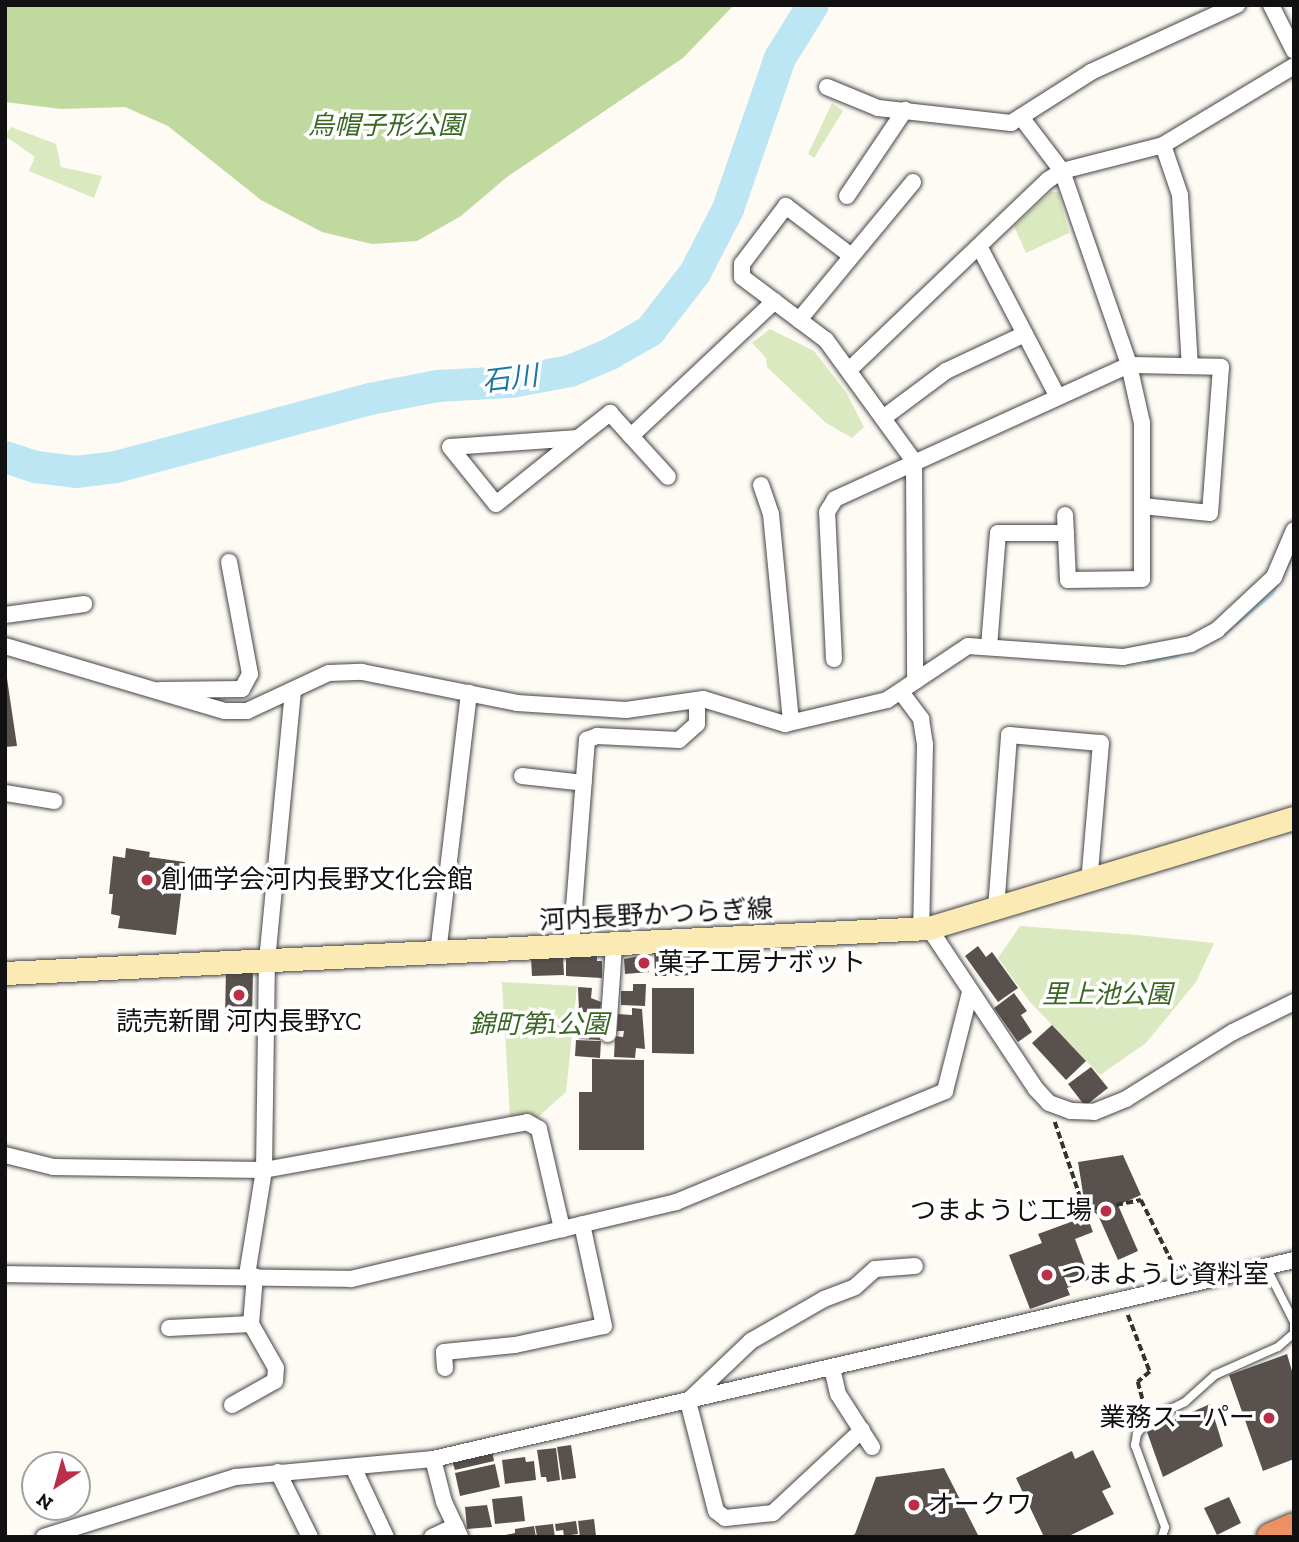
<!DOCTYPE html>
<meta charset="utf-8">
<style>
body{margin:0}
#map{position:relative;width:1299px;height:1542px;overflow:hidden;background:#fefbf5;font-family:"Zilla Slab","Noto Sans JP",serif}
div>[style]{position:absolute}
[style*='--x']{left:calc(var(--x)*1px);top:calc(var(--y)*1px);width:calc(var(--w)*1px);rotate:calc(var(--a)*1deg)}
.green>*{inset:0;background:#dae9bf}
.forest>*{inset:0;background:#c0d99f}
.stream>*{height:5px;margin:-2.5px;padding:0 2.5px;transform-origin:2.5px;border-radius:2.5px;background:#bce6f4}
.river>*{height:32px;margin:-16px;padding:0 16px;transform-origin:16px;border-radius:16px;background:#bce6f4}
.building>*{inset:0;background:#59514e}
.path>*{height:3.5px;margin-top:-1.75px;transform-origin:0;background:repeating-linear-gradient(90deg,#333 0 7px,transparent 0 10.5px)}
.roads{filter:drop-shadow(0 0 2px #444) drop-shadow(0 0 2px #444)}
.lane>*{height:8px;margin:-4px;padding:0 4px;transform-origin:4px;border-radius:4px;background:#fff}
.street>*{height:16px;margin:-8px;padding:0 8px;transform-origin:8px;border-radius:8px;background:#fff}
.secondary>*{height:23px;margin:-11.5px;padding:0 11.5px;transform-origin:11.5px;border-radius:11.5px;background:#fbeab4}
.highway>*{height:28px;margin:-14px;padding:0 14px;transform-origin:14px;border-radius:14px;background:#ed9165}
.dots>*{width:19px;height:19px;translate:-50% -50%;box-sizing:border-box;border:4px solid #fff;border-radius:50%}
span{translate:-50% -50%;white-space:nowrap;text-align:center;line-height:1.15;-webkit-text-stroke:7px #fff;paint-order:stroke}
.park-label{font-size:26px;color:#3a6723;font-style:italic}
.poi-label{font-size:26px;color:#111}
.left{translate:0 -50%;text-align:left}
.right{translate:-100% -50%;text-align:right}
.street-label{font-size:26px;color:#111}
.water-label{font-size:28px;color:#1e779e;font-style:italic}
.frame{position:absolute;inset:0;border:7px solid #111;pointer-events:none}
.north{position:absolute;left:21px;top:1451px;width:70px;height:70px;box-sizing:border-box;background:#fff;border:2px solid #a0a0a0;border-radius:50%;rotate:216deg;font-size:19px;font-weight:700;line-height:28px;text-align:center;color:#111}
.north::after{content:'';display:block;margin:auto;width:24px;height:32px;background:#bb2e47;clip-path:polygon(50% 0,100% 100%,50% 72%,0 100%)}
</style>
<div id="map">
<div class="green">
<i style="clip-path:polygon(832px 103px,843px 111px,814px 158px,808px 154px)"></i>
<i style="clip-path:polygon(11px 127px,56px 144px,61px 167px,102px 176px,94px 198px,29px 171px,35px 157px,5px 136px)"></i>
<i style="clip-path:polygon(1051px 192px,1058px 192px,1069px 233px,1026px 253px,1014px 226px)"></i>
<i style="clip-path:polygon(770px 329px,814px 351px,846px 392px,864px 427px,852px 438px,826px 423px,767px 367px,766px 358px,752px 343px)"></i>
<i style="clip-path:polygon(1020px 926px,1137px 935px,1214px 943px,1196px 982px,1146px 1043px,1100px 1075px,1030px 1002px,998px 958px)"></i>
<i style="clip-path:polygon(502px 982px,577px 986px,566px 1092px,537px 1118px,510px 1118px)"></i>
</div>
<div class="forest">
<i style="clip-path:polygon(5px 5px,734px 5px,683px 58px,507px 177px,461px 216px,417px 241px,372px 244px,322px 232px,261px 200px,168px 126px,125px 107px,61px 109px,5px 102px)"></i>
</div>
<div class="stream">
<i style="--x:1223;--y:633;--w:62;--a:-39.8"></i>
<i style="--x:1271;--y:593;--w:49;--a:-61.9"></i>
<i style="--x:1147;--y:661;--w:30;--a:-12"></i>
</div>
<div class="river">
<i style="--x:5;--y:457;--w:33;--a:18"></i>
<i style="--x:36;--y:467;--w:40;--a:7.1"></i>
<i style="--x:76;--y:472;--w:40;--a:-7.1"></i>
<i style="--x:116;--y:467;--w:263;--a:-15"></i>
<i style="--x:370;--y:399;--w:69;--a:-10.8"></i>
<i style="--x:438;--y:386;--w:73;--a:-3.1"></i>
<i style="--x:511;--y:382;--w:60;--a:-10.6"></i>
<i style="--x:570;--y:371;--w:43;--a:-23"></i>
<i style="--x:610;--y:354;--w:46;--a:-29.9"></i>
<i style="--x:650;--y:331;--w:73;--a:-52.2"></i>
<i style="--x:695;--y:273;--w:72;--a:-62.7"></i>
<i style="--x:728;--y:209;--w:160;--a:-71"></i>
<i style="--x:780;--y:58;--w:62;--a:-58.1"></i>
</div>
<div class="building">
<i style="clip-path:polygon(5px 665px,17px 746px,5px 747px)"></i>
<i style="clip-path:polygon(126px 848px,150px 852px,149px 857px,185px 862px,176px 935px,118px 928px,120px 916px,111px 914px,113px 894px,109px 894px,113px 856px,125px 858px)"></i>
<i style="clip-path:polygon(978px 946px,986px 957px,992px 952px,1018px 988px,998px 1002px,965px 956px)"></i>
<i style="clip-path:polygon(676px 947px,692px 947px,693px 975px,673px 976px)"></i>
<i style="clip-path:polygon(669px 948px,669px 976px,655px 976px,654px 949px)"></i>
<i style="clip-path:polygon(566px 953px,597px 954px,597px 961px,602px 961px,602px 978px,566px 976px)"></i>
<i style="clip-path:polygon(648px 954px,649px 972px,625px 974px,624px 959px)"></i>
<i style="clip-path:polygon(563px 956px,564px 975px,532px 976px,531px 958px)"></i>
<i style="clip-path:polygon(226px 970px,253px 971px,252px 1020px,225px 1019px)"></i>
<i style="clip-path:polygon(633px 984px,646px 984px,645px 1006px,621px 1005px,621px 991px,633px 991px)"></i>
<i style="clip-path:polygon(578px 987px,592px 988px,591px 998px,601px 1002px,600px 1013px,579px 1012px)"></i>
<i style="clip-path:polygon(652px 988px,694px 988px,694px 1054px,652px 1053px)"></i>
<i style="clip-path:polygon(1014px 993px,1027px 1011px,1021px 1015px,1032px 1032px,1018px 1042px,994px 1008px)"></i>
<i style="clip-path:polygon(632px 1008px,642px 1009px,645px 1049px,636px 1048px,635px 1058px,614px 1057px,615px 1036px,623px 1037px,624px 1031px,617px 1031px,618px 1014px,632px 1015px)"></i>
<i style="clip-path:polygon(576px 1022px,600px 1023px,600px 1040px,576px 1039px)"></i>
<i style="clip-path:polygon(1052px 1025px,1086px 1061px,1066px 1080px,1032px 1043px)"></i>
<i style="clip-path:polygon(576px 1040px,601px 1041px,600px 1058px,575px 1056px)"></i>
<i style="clip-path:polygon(592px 1059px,644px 1060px,644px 1150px,579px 1150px,579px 1092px,592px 1092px)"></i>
<i style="clip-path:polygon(1091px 1067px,1108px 1088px,1085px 1106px,1068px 1084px)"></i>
<i style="clip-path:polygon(1123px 1155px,1141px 1195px,1118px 1205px,1138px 1251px,1118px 1260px,1098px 1215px,1085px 1206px,1078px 1162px)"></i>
<i style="clip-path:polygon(1087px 1216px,1093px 1232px,1075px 1239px,1090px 1279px,1067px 1288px,1070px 1295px,1030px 1309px,1009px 1255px,1042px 1243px,1038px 1234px)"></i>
<i style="clip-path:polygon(1287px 1354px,1294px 1378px,1294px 1459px,1263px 1471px,1229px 1375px)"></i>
<i style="clip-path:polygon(1210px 1404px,1223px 1446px,1163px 1477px,1147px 1432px)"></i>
<i style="clip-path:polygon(571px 1445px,576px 1478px,562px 1480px,557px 1447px)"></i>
<i style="clip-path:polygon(556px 1448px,560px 1480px,547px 1482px,546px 1477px,541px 1477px,537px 1450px)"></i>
<i style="clip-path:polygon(1093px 1450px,1111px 1487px,1102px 1491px,1114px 1514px,1067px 1537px,1044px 1537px,1016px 1478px,1072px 1451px,1075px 1459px)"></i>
<i style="clip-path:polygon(492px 1451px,494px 1461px,455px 1470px,452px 1460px)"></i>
<i style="clip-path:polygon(525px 1457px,526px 1462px,534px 1461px,536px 1480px,505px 1484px,502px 1460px)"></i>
<i style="clip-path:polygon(495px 1464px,500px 1487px,460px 1496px,455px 1473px)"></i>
<i style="clip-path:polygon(944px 1468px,979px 1537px,849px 1537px,855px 1534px,876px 1477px)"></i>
<i style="clip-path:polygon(522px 1496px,525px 1521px,495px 1524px,492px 1499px)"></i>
<i style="clip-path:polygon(1229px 1497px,1241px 1523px,1217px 1535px,1204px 1508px)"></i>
<i style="clip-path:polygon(487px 1505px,492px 1527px,467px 1529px,465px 1507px)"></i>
<i style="clip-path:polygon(594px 1519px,596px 1536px,580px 1537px,578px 1521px)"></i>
<i style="clip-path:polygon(576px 1521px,578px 1534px,564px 1536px,563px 1530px,556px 1531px,555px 1524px)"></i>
<i style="clip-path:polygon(553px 1524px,555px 1537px,537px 1536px,535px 1526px)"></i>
<i style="clip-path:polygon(534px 1526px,536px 1537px,496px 1537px,515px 1533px,515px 1529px)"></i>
</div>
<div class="path">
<i style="--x:1055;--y:1122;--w:94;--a:71.4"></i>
<i style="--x:1085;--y:1211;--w:57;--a:-11.1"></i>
<i style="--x:1141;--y:1200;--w:80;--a:63.4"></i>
<i style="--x:1128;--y:1315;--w:61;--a:68.9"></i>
<i style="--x:1150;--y:1372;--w:16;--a:140"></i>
<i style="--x:1138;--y:1382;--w:28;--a:75"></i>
</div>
<div class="roads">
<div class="lane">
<i style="--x:1266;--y:1267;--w:62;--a:63"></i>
<i style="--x:1162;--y:1537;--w:10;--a:-73"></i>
<i style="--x:1165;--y:1527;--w:87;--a:-110.1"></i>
<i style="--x:1135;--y:1445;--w:11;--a:-80"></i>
<i style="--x:1137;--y:1434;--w:18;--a:-52"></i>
<i style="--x:1148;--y:1420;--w:41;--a:-25.9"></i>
<i style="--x:1185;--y:1402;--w:40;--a:-42"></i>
<i style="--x:1215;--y:1375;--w:69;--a:-24"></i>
<i style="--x:1278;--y:1347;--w:21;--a:-41"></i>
<i style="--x:1294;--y:1333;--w:9;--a:-90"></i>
</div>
<div class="street">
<i style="--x:1271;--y:5;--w:51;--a:63.4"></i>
<i style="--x:827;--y:87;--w:55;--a:22.4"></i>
<i style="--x:878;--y:108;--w:134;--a:6.4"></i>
<i style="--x:1011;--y:123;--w:95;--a:-32.5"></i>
<i style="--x:1091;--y:72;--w:161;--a:-24.7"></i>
<i style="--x:1021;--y:117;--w:68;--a:52.8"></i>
<i style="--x:1062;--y:171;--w:205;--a:70.9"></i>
<i style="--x:1129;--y:365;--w:59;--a:77.4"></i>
<i style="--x:1142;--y:423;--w:156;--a:90"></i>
<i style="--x:1142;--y:579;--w:74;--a:179.2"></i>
<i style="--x:1068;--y:580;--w:65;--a:-92.6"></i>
<i style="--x:1163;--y:145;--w:53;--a:71.2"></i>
<i style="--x:1180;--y:195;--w:171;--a:86.7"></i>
<i style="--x:847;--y:196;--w:104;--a:-56"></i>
<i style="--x:980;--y:248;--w:166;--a:62.4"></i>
<i style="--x:850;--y:255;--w:81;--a:-142.6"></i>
<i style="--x:786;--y:206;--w:73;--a:127.2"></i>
<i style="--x:742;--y:264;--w:13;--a:90"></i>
<i style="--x:742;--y:277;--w:105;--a:36.9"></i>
<i style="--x:826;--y:340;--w:150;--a:54"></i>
<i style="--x:914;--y:461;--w:220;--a:89.7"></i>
<i style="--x:799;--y:320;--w:179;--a:-50.4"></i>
<i style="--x:849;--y:370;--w:275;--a:-43.7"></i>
<i style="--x:1048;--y:180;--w:17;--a:-33"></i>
<i style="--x:1062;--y:171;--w:104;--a:-14.4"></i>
<i style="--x:1163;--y:145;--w:153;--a:-31.1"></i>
<i style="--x:883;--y:418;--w:79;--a:-36.7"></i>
<i style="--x:946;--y:371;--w:87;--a:-25.1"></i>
<i style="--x:631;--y:436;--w:197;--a:-43.2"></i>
<i style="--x:578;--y:438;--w:128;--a:176"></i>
<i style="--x:450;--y:447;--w:73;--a:51.1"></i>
<i style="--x:496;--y:504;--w:105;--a:-38.8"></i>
<i style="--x:578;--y:438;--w:41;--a:-38"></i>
<i style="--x:610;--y:413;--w:86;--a:47.8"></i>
<i style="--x:761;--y:485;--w:31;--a:71"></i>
<i style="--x:771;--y:514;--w:209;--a:84.5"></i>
<i style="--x:5;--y:615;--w:80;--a:-7.9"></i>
<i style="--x:5;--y:646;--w:229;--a:16.5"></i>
<i style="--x:225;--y:711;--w:22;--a:0"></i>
<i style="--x:247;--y:711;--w:90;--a:-24.9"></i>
<i style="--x:329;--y:673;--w:33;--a:-2"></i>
<i style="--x:362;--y:672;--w:158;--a:11.3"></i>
<i style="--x:517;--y:703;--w:109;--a:3.7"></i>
<i style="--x:626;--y:710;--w:78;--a:-8.1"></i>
<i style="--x:703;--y:699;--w:86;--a:17"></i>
<i style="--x:785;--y:724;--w:105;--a:-13.2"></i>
<i style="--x:887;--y:700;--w:97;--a:-33.7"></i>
<i style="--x:968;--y:646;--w:155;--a:4.1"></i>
<i style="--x:1123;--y:657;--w:69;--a:-10.8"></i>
<i style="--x:1191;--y:644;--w:30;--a:-28"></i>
<i style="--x:1217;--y:630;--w:78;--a:-42.9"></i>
<i style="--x:1274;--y:577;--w:51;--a:-66.9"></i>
<i style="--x:989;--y:647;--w:114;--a:-85.5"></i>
<i style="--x:998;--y:533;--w:68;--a:0"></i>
<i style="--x:834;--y:659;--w:147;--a:-92.7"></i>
<i style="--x:827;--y:512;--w:15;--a:-58"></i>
<i style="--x:835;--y:499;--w:323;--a:-24.5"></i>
<i style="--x:1129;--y:365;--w:92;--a:1.2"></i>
<i style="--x:1221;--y:367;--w:146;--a:94.3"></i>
<i style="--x:1210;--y:513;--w:68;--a:-174.1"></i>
<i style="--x:160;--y:690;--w:82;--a:-0.7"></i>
<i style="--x:242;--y:689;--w:17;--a:-62"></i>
<i style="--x:250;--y:674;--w:114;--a:-100.6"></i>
<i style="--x:901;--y:692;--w:34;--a:53"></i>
<i style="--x:921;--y:719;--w:26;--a:81"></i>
<i style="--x:925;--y:745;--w:184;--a:91.2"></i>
<i style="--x:522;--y:776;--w:62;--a:6.4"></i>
<i style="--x:5;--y:793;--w:50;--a:9.3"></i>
<i style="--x:996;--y:909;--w:174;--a:-85.7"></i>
<i style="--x:1009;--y:735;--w:92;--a:5"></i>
<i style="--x:1101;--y:743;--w:140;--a:94.9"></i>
<i style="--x:929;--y:928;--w:193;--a:56.4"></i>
<i style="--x:1036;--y:1089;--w:19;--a:47"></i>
<i style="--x:1049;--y:1103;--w:23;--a:20"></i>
<i style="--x:1071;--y:1111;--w:23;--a:2"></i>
<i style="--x:1094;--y:1112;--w:35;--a:-22"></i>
<i style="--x:1126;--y:1099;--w:126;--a:-32.1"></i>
<i style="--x:1233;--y:1032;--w:68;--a:-26.2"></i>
<i style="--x:571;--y:947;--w:208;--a:-85.6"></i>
<i style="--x:587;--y:740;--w:11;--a:-22"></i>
<i style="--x:597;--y:736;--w:82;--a:2.8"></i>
<i style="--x:679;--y:740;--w:24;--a:-42"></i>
<i style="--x:697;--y:724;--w:24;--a:-90"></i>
<i style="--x:438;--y:953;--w:262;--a:-83.2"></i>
<i style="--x:608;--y:1034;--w:89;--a:-86.1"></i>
<i style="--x:5;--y:1155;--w:49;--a:14"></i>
<i style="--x:53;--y:1167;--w:211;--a:0.8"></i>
<i style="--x:264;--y:1170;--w:267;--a:-10.3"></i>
<i style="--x:527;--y:1122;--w:14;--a:30"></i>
<i style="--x:539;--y:1129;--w:103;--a:77"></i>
<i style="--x:5;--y:1274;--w:346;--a:0.8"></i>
<i style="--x:351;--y:1279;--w:334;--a:-13.3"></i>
<i style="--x:676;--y:1202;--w:291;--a:-22.4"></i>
<i style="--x:945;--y:1091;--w:102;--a:-75.8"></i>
<i style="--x:247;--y:1275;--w:106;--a:-80.8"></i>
<i style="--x:264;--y:1170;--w:209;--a:-89.2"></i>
<i style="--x:267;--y:961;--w:272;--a:-84.5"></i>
<i style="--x:169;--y:1328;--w:82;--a:-2.8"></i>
<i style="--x:445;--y:1368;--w:16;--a:-94"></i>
<i style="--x:444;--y:1352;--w:71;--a:-5.6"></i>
<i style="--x:515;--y:1345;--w:91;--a:-12.1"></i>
<i style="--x:604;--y:1326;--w:104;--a:-102.2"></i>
<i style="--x:832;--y:1368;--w:27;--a:77"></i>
<i style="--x:838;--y:1394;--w:63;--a:57.3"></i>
<i style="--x:232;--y:1405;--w:49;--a:-29.2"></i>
<i style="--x:275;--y:1381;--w:13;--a:-86"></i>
<i style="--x:276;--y:1368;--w:51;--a:-119.6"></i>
<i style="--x:251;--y:1324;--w:48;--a:-85.2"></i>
<i style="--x:862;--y:1430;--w:122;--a:137"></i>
<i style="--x:773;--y:1513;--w:48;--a:174.1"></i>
<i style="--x:725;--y:1518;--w:11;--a:-142"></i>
<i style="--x:716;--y:1511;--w:114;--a:-104.3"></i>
<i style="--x:688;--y:1401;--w:87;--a:-43.6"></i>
<i style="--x:751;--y:1341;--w:84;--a:-29.9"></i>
<i style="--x:824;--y:1299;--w:33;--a:-21"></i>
<i style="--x:855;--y:1287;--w:27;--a:-42"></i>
<i style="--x:875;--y:1269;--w:40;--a:-4.3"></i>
<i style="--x:433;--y:1459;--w:44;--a:75.7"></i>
<i style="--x:444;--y:1502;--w:38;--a:65"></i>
<i style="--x:353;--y:1467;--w:77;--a:64.8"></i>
<i style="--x:278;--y:1472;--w:72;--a:63.8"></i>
<i style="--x:44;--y:1537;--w:201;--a:-17.4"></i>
<i style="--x:236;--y:1477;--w:198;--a:-5.2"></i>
<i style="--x:433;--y:1459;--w:884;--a:-13.01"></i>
<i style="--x:432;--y:1537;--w:26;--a:-25"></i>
</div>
<div class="secondary">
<i style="--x:5;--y:973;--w:925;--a:-2.79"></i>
<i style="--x:929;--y:928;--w:381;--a:-16.8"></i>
</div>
<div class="highway">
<i style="--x:1271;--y:1537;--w:25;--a:-23"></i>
</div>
</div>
<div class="dots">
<i style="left:147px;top:880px;background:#bb2e47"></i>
<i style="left:644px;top:963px;background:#bb2e47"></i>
<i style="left:239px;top:995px;background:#bb2e47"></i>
<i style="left:1106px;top:1211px;background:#bb2e47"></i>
<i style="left:1047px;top:1275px;background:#bb2e47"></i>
<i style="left:1269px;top:1418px;background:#bb2e47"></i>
<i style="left:914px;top:1505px;background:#bb2e47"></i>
</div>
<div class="park-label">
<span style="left:386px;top:126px">烏帽子形公園</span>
<span style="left:1107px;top:995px">里上池公園</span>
<span style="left:539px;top:1025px">錦町第1公園</span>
</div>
<div class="poi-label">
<span class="left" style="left:161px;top:880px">創価学会河内長野文化会館</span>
<span class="left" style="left:658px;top:963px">菓子工房ナボット</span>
<span style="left:239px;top:1022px">読売新聞 河内長野YC</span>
<span class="right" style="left:1092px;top:1211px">つまようじ工場</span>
<span class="left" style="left:1061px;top:1275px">つまようじ資料室</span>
<span class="right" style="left:1255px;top:1418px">業務スーパー</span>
<span class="left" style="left:928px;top:1505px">オークワ</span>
</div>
<div class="street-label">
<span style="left:656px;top:915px;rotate:-3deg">河内長野かつらぎ線</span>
</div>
<div class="water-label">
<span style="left:510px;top:379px;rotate:-7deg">石川</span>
</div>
<div class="frame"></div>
<div class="north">N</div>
</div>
